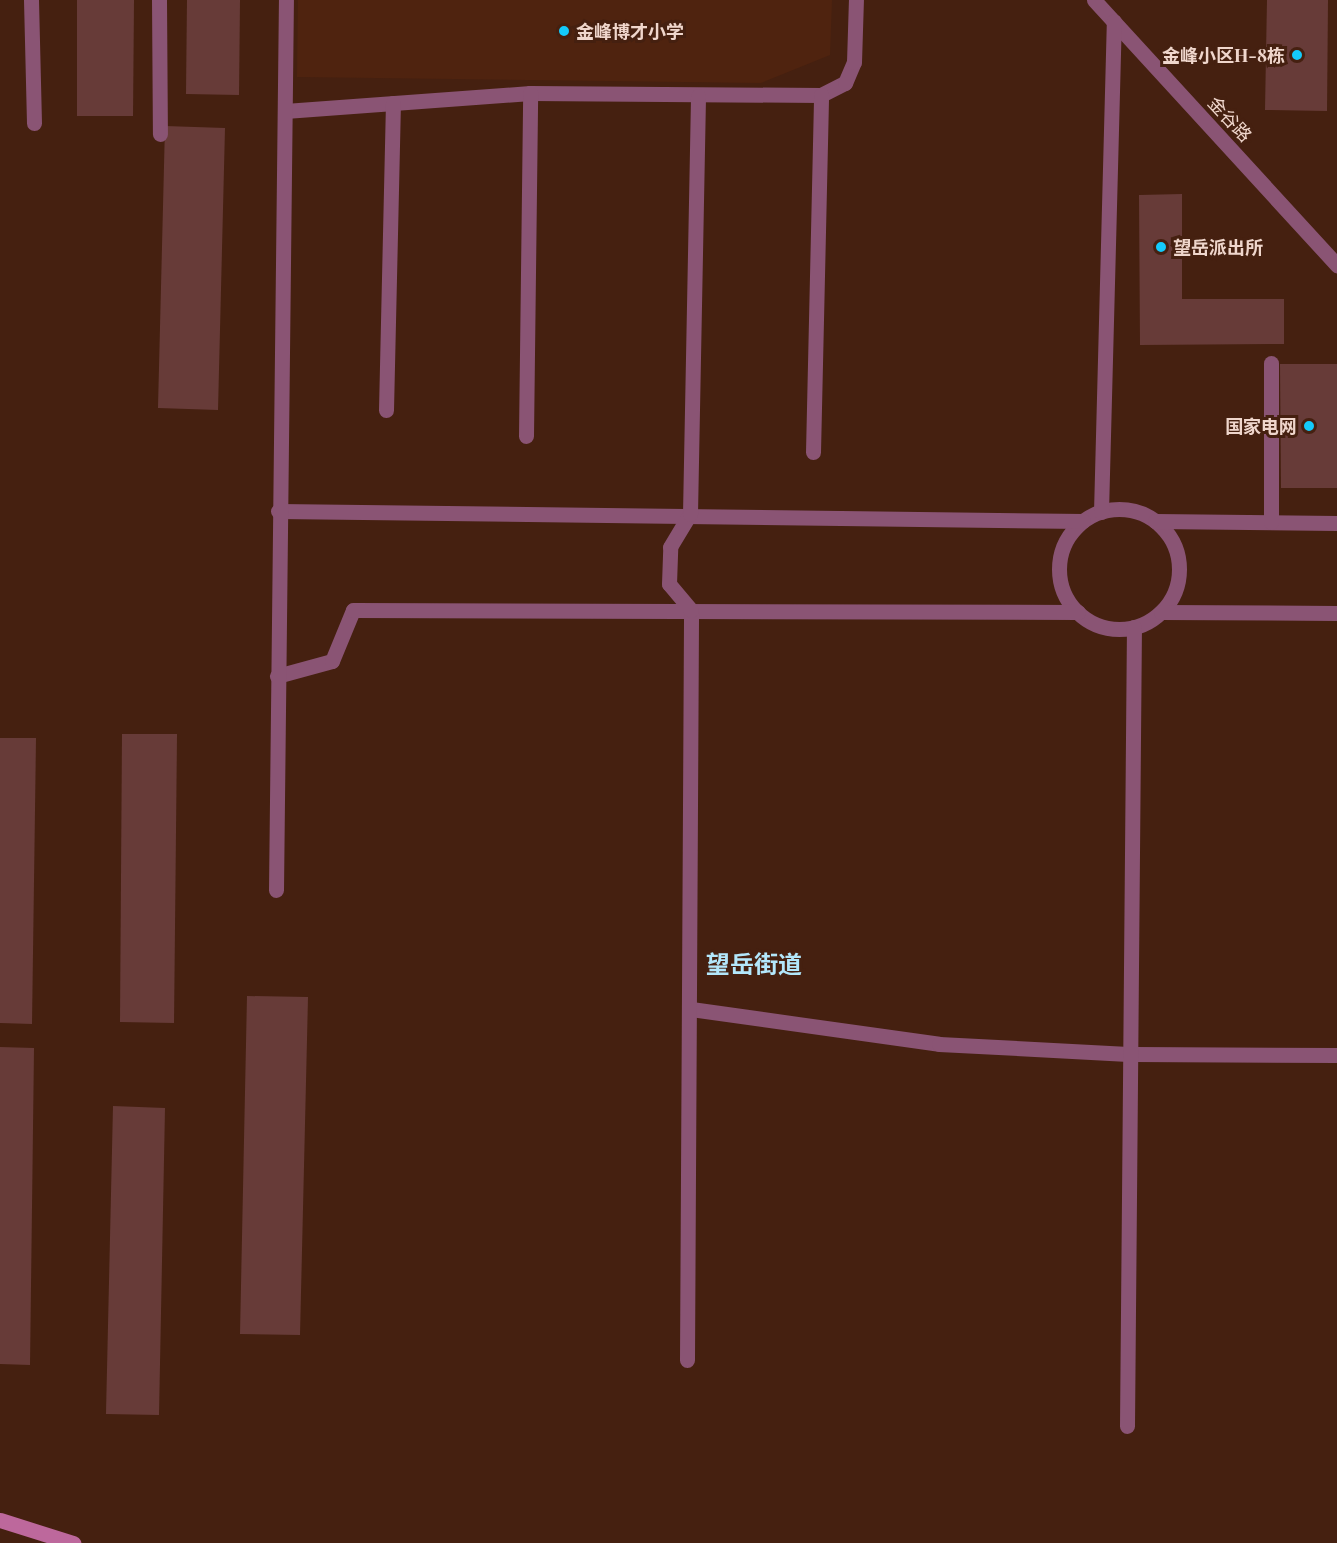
<!DOCTYPE html>
<meta charset="utf-8">
<style>
body{margin:0}
#map{position:relative;width:1337px;height:1543px;overflow:hidden;background:#452010;font-family:"Playfair Display","Noto Sans SC",serif}
div>[style]{position:absolute}
[style*='--x']{left:calc(var(--x)*1px);top:calc(var(--y)*1px);width:calc(var(--w)*1px);rotate:calc(var(--a)*1deg)}
.built>*{inset:0;background:#4f230f}
.building>*{inset:0;background:#673b38}
.street>*{height:15px;margin:-7.5px;padding:0 7.5px;transform-origin:7.5px;border-radius:7.5px;background:#8a5474}
.street>.ring{margin:-7.5px;padding:0;box-sizing:content-box;background:none;border:15px solid #8a5474;border-radius:50%}
.secondary>*{height:15px;margin:-7.5px;padding:0 7.5px;transform-origin:7.5px;border-radius:7.5px;background:#bd689c}
.dots>*{width:16px;height:16px;translate:-50% -50%;box-sizing:border-box;border:3px solid #452010;border-radius:50%}
span{translate:-50% -50%;white-space:nowrap;text-align:center;line-height:1.15;-webkit-text-stroke:6px #452010;paint-order:stroke}
.poi-label{font-size:18px;color:#efd6cc;font-weight:700}
.left{translate:0 -50%;text-align:left}
.right{translate:-100% -50%;text-align:right}
.street-label{font-size:18px;color:#efd6cc}
.district-label{font-size:24px;color:#b3e7fb;font-weight:700}
</style>
<div id="map">
<div class="built">
<i style="clip-path:polygon(298px 0,832px 0,830px 55px,761px 83px,297px 77px)"></i>
</div>
<div class="building">
<i style="clip-path:polygon(77px 0,134px 0,133px 116px,77px 116px)"></i>
<i style="clip-path:polygon(187px 0,240px 0,239px 95px,186px 94px)"></i>
<i style="clip-path:polygon(1267px 0,1328px 0,1327px 111px,1265px 110px)"></i>
<i style="clip-path:polygon(165px 126px,225px 128px,218px 410px,158px 408px)"></i>
<i style="clip-path:polygon(1182px 194px,1182px 299px,1284px 299px,1284px 344px,1140px 345px,1139px 195px)"></i>
<i style="clip-path:polygon(1280px 364px,1337px 364px,1337px 488px,1281px 488px)"></i>
<i style="clip-path:polygon(122px 734px,177px 734px,174px 1023px,120px 1022px)"></i>
<i style="clip-path:polygon(0 738px,36px 738px,32px 1024px,0 1023px)"></i>
<i style="clip-path:polygon(247px 996px,308px 997px,300px 1335px,240px 1334px)"></i>
<i style="clip-path:polygon(0 1047px,34px 1048px,30px 1365px,0 1364px)"></i>
<i style="clip-path:polygon(113px 1106px,165px 1108px,159px 1415px,106px 1414px)"></i>
</div>
<div class="street">
<i style="--x:31;--y:0;--w:123;--a:88.6"></i>
<i style="--x:159;--y:0;--w:134;--a:89.6"></i>
<i style="--x:1094;--y:0;--w:360;--a:47.5"></i>
<i style="--x:285;--y:111;--w:246;--a:-4.2"></i>
<i style="--x:530;--y:93;--w:291;--a:0.4"></i>
<i style="--x:821;--y:95;--w:27;--a:-27"></i>
<i style="--x:845;--y:83;--w:23;--a:-67"></i>
<i style="--x:854;--y:62;--w:62;--a:-88.2"></i>
<i style="--x:386;--y:410;--w:307;--a:-88.7"></i>
<i style="--x:526;--y:436;--w:343;--a:-89.3"></i>
<i style="--x:813;--y:452;--w:357;--a:-88.7"></i>
<i class="ring" style="left:1059px;top:509px;width:105px;height:105px"></i>
<i style="--x:278;--y:511;--w:805;--a:0.71"></i>
<i style="--x:1101;--y:512;--w:491;--a:-88.5"></i>
<i style="--x:1155;--y:521;--w:182;--a:0.6"></i>
<i style="--x:1271;--y:522;--w:159;--a:-90"></i>
<i style="--x:1161;--y:612;--w:176;--a:0.3"></i>
<i style="--x:277;--y:676;--w:57;--a:-15.3"></i>
<i style="--x:332;--y:661;--w:55;--a:-67.6"></i>
<i style="--x:353;--y:610;--w:725;--a:0.16"></i>
<i style="--x:276;--y:890;--w:890;--a:-89.36"></i>
<i style="--x:691;--y:1009;--w:250;--a:8"></i>
<i style="--x:939;--y:1044;--w:194;--a:3"></i>
<i style="--x:1133;--y:1054;--w:204;--a:0.3"></i>
<i style="--x:687;--y:1360;--w:750;--a:-89.69"></i>
<i style="--x:691;--y:610;--w:34;--a:-130"></i>
<i style="--x:669;--y:584;--w:37;--a:-88"></i>
<i style="--x:670;--y:547;--w:39;--a:-59"></i>
<i style="--x:690;--y:514;--w:418;--a:-88.9"></i>
<i style="--x:1127;--y:1426;--w:799;--a:-89.5"></i>
</div>
<div class="secondary">
<i style="--x:0;--y:1520;--w:77;--a:17.5"></i>
</div>
<div class="dots">
<i style="left:564px;top:31px;background:#14cafb"></i>
<i style="left:1297px;top:55px;background:#14cafb"></i>
<i style="left:1161px;top:247px;background:#14cafb"></i>
<i style="left:1309px;top:426px;background:#14cafb"></i>
</div>
<div class="poi-label">
<span class="left" style="left:576px;top:31px">金峰博才小学</span>
<span class="right" style="left:1285px;top:55px">金峰小区H-8栋</span>
<span class="left" style="left:1173px;top:247px">望岳派出所</span>
<span class="right" style="left:1297px;top:426px">国家电网</span>
</div>
<div class="street-label">
<span style="left:1230px;top:119px;rotate:47deg">金谷路</span>
</div>
<div class="district-label">
<span style="left:754px;top:964px">望岳街道</span>
</div>
</div>
